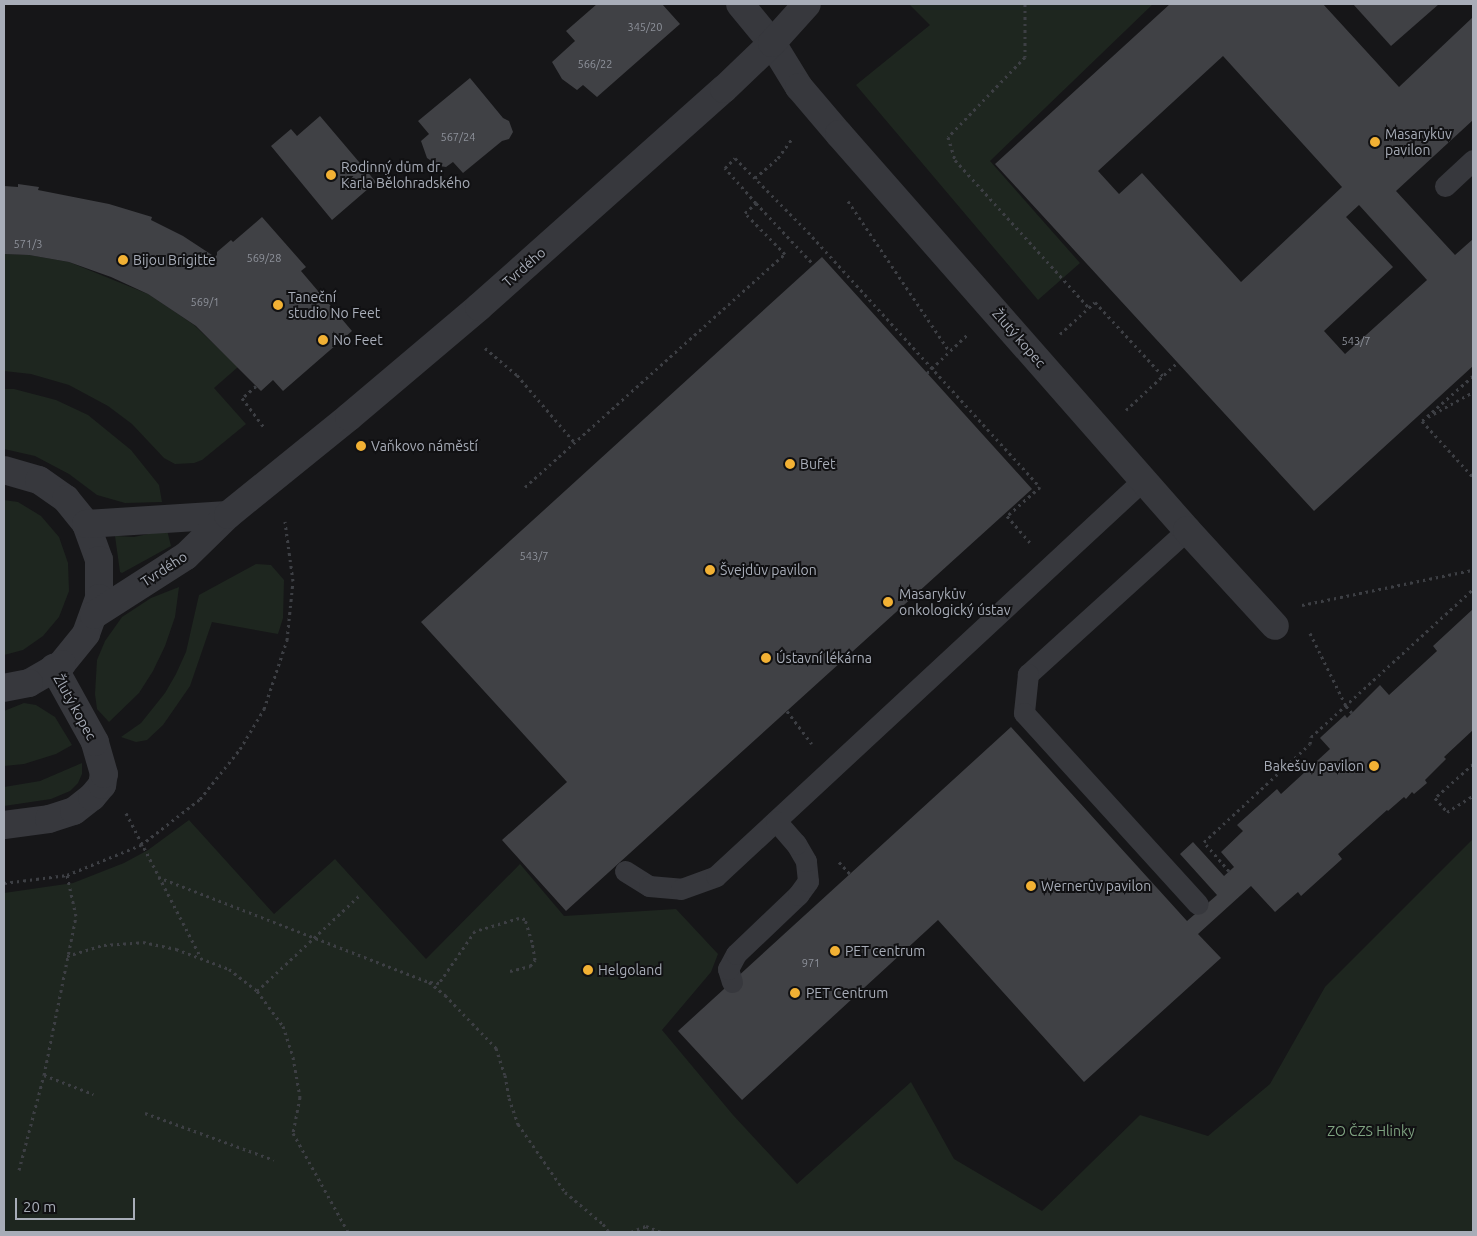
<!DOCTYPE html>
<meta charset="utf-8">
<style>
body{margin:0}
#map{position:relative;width:1477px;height:1236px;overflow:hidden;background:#161618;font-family:Ubuntu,sans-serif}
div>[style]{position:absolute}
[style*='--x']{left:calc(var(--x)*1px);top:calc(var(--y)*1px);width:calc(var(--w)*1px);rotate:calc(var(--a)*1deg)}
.green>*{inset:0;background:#1e261f}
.building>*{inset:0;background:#404145}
.path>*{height:3px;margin-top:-1.5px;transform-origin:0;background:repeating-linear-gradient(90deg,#3d3f44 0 2.5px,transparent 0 6.5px)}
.service>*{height:21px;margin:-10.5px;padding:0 10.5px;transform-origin:10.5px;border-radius:10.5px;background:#37383d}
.minor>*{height:28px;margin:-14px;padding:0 14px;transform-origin:14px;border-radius:14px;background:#37383d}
.tertiary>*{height:28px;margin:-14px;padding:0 14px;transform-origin:14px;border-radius:14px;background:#37383d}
.dots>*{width:14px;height:14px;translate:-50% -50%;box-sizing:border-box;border:2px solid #111113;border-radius:50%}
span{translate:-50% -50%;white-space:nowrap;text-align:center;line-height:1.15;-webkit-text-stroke:4px #111113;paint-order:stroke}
.number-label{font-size:11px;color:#8e929b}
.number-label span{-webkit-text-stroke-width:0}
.poi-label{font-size:14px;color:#a8adb8}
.left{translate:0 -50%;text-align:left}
.right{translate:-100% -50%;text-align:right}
.street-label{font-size:14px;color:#a8adb8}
.park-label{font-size:14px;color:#7fa381}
.frame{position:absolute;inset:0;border:5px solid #a8adb8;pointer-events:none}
.scale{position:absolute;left:15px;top:1198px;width:120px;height:22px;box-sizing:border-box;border:2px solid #a8adb8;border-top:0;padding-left:6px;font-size:15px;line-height:18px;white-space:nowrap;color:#a8adb8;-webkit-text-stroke:4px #111113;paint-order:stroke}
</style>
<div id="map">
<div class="green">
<i style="clip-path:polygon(909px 4px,1153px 4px,990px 161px,1080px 263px,1038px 300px,856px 85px,930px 25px)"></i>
<i style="clip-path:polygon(4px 254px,29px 255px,69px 262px,148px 294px,172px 310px,194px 325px,238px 367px,214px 388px,246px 424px,202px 460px,194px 463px,175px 464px,164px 458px,132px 424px,108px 406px,69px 385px,31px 374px,4px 371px)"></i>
<i style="clip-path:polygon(4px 389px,14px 389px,56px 400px,88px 415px,131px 450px,159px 485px,162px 502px,125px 503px,97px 495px,69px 474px,35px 456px,4px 449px)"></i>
<i style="clip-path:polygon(4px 500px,18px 502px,41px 516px,59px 537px,68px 563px,69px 591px,59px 617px,43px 636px,23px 650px,4px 655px)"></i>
<i style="clip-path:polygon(167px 530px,171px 546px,122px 573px,120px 572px,115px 536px,134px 537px)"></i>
<i style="clip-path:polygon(256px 564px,271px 565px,284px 580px,283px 618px,278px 634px,212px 622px,190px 686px,163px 725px,147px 740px,136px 742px,121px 737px,141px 723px,165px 693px,176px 674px,186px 652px,199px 595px)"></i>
<i style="clip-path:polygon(179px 587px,175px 617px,165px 646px,153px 671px,139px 693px,109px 722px,97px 709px,95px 694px,97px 660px,105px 641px,122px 617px,151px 598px)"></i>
<i style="clip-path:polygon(24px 703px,36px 705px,55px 717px,72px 745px,56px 754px,24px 764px,4px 766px,4px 711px)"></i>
<i style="clip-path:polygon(82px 763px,82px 774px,78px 783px,70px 791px,51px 799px,4px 806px,4px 787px,40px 781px)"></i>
<i style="clip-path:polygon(189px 820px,274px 914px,335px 859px,426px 959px,520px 864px,564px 916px,676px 909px,718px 954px,711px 972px,662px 1030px,733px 1115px,797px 1184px,911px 1082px,954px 1159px,1042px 1211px,1140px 1115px,1208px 1136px,1270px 1084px,1325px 987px,1473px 839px,1473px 1232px,4px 1232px,4px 893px,73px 883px,124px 863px,148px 850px)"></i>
</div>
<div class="building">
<i style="clip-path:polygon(597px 4px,662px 4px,680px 24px,597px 97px,583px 85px,577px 90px,562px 79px,552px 62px,575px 41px,566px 31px)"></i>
<i style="clip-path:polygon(evenodd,1170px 4px,1323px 4px,1399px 87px,1473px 17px,1473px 120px,1396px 191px,1455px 255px,1473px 239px,1473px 366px,1314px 511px,995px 164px,1170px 4px,1223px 56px,1342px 187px,1241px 282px,1142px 173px,1119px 194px,1098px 171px,1223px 56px,1170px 4px,1359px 205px,1427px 280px,1345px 354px,1324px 331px,1393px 267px,1346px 217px,1359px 205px)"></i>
<i style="clip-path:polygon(1353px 4px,1439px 4px,1391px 46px)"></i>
<i style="clip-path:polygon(470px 78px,503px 118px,509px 121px,513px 132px,509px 139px,502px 141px,463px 173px,453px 162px,446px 167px,439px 166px,427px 158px,421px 141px,429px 134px,418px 121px)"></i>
<i style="clip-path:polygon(320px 116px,376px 182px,332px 220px,271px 146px,291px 129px,297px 136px)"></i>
<i style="clip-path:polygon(18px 184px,39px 187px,38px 190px,109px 204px,152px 217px,151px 220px,183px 236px,215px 257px,217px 255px,217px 252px,231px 240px,233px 242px,262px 217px,306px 267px,301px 271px,352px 331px,283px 391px,273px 380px,261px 391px,196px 326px,148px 294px,111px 277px,69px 262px,29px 255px,4px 254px,4px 186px,18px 187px)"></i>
<i style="clip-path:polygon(822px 257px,1032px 489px,566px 911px,502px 840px,567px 782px,421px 622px)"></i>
<i style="clip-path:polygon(1473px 609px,1473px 730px,1444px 757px,1446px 759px,1425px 780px,1427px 783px,1414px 794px,1412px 792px,1406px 799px,1404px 797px,1388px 811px,1387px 810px,1338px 854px,1342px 859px,1301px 896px,1298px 892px,1275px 912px,1251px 886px,1198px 934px,1221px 958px,1084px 1082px,938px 920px,742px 1100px,678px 1031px,1011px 727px,1187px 921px,1217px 895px,1180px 854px,1193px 842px,1224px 876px,1234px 867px,1221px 852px,1243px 831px,1237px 825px,1277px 789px,1281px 794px,1330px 749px,1320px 738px,1322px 736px,1345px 715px,1347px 718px,1380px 685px,1389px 695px,1437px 651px,1433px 646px)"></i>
</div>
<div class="path">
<i style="--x:1025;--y:4;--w:53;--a:90"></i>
<i style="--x:1025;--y:57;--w:111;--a:133.9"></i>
<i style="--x:948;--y:137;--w:24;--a:73"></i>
<i style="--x:955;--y:160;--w:200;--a:47.8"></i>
<i style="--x:755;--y:178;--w:30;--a:-41"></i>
<i style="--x:778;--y:158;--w:24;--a:-54"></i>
<i style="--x:848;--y:201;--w:182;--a:56"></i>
<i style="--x:756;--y:203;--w:85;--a:46.9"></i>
<i style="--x:1060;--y:334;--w:47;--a:-42.4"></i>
<i style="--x:1095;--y:302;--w:100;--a:47.4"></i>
<i style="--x:485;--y:348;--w:42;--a:40.2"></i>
<i style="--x:517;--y:375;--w:89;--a:49.5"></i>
<i style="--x:927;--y:373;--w:57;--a:-43.6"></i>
<i style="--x:1473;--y:376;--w:68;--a:138.6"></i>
<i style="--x:1422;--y:421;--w:76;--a:47.7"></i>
<i style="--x:256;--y:386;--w:18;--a:139"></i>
<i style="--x:242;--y:398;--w:38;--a:53"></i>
<i style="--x:1126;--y:410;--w:69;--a:-42.7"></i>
<i style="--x:1428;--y:417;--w:51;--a:-29.1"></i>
<i style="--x:525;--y:487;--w:349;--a:-41.9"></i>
<i style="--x:785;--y:254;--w:57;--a:-134.3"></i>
<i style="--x:745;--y:213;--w:15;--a:-42"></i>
<i style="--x:756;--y:203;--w:47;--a:-131.5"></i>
<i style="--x:725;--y:168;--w:14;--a:-45"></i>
<i style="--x:735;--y:158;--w:104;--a:45.4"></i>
<i style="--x:808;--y:232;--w:345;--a:47.7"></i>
<i style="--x:1040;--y:487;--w:44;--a:138.7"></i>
<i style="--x:1007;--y:516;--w:35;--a:49"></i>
<i style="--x:1302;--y:605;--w:175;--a:-11.6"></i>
<i style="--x:1310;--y:633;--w:81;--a:63.7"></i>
<i style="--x:1346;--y:706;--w:9;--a:49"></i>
<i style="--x:787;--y:711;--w:41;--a:52.9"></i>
<i style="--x:1473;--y:764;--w:51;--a:138.2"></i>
<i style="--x:1435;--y:798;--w:18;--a:49"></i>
<i style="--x:1447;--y:812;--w:31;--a:-32"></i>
<i style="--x:126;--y:813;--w:161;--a:62.6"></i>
<i style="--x:839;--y:862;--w:16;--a:47"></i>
<i style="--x:1229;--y:871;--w:38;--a:-131"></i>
<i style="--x:1204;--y:842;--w:144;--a:-42.8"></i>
<i style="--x:1310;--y:744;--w:7;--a:-82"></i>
<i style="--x:1311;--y:737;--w:219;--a:-42.4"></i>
<i style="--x:158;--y:877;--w:291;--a:21.2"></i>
<i style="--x:4;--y:883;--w:64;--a:-7.2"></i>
<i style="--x:67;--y:875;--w:80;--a:-22.1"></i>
<i style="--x:141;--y:845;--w:75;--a:-37.9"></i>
<i style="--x:200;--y:799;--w:64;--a:-51.3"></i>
<i style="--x:240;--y:749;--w:47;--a:-59"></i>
<i style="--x:264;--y:709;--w:73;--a:-71.6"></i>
<i style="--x:287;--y:640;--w:59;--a:-84.2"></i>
<i style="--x:293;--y:581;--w:60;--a:-97.7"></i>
<i style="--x:67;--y:956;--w:39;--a:-17"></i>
<i style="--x:104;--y:945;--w:39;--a:-4"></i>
<i style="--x:143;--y:942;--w:34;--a:12"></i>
<i style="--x:176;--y:949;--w:57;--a:20.7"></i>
<i style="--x:229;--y:969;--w:36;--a:38"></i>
<i style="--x:257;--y:991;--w:44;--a:53.4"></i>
<i style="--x:283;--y:1026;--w:33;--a:72"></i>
<i style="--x:293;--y:1057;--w:41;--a:80.1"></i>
<i style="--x:300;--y:1097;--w:37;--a:101"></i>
<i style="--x:293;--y:1133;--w:113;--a:60.9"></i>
<i style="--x:510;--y:971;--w:21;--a:-14"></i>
<i style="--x:530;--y:966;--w:8;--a:-50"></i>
<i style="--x:535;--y:960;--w:18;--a:-99"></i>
<i style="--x:532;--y:942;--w:24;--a:-107"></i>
<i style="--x:525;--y:919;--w:6;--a:-171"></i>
<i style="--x:519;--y:918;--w:46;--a:163.5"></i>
<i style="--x:475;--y:931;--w:63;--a:124.7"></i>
<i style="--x:439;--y:983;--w:10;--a:-174"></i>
<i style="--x:429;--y:982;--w:21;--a:39"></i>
<i style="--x:445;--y:995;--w:74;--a:46.1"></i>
<i style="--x:496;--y:1048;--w:28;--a:72"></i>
<i style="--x:505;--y:1075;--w:23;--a:80"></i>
<i style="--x:509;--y:1098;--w:28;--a:71"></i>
<i style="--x:518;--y:1124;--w:83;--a:55.3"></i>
<i style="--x:565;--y:1192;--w:50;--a:40.1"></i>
<i style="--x:603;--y:1224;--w:10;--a:53"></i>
<i style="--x:257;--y:991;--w:142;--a:-43"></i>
<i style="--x:44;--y:1075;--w:53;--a:21.2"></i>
<i style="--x:145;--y:1113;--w:137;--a:20"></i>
<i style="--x:19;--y:1170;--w:98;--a:-75.3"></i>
<i style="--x:44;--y:1075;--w:162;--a:-78.6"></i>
<i style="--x:76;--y:916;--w:42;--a:-102.4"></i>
<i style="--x:631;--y:1232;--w:16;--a:-22"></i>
<i style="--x:646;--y:1226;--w:16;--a:22"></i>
</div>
<div class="service">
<i style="--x:1445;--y:186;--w:38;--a:-43"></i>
<i style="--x:1187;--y:530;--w:215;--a:137.8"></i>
<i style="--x:1028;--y:674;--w:39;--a:96"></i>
<i style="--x:1024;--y:713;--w:258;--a:47.7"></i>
<i style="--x:625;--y:871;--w:28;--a:32"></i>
<i style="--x:649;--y:886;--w:32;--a:5"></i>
<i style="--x:681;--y:889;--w:37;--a:-20"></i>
<i style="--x:716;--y:876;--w:582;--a:-42.84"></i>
<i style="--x:732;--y:982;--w:14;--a:-107"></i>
<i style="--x:728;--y:969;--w:17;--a:-62"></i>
<i style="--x:736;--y:954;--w:86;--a:-43.6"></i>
<i style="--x:798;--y:895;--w:17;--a:-54"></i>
<i style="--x:808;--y:881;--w:20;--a:-96"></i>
<i style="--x:806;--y:861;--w:20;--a:-120"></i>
<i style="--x:796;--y:844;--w:30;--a:-131"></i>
</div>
<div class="minor">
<i style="--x:740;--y:4;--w:50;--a:50.6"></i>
<i style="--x:772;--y:43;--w:52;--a:58.5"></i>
<i style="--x:799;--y:87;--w:62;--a:49.6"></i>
<i style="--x:839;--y:134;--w:527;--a:48.69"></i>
<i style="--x:1187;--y:530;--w:130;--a:47.5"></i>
<i style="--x:4;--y:825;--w:45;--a:-7.6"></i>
<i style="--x:49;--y:819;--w:26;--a:-18"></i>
<i style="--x:74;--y:811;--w:23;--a:-38"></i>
<i style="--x:92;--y:797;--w:16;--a:-50"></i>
<i style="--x:102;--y:785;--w:11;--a:-80"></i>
<i style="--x:104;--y:774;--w:33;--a:-106"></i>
<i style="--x:95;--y:742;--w:85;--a:-119"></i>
</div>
<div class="tertiary">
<i style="--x:4;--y:470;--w:36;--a:16"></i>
<i style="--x:39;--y:480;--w:33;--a:35"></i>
<i style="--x:66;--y:499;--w:32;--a:51"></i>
<i style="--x:86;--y:524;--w:38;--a:70"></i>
<i style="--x:99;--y:560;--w:38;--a:90"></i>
<i style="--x:99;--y:598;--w:38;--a:110"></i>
<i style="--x:86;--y:634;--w:38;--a:129"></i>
<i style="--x:62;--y:664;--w:38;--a:150"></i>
<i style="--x:29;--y:683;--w:25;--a:169"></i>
<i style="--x:86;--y:524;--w:142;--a:-3.6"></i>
<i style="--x:94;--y:615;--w:109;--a:-32.7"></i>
<i style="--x:186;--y:556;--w:59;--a:-44.3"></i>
<i style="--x:228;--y:515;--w:156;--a:-39"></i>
<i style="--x:349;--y:417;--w:170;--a:-40.2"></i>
<i style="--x:479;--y:307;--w:328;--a:-41.7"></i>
<i style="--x:724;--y:89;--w:66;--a:-43.8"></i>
<i style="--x:772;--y:43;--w:52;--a:-48.1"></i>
</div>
<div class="dots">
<i style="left:1375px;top:142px;background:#f2b134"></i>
<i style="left:331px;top:175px;background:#f2b134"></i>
<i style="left:123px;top:260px;background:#f2b134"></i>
<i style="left:278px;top:305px;background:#f2b134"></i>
<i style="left:323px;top:340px;background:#f2b134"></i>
<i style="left:361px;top:446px;background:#f2b134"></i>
<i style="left:790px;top:464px;background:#f2b134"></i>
<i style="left:710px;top:570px;background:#f2b134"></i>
<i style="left:888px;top:602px;background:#f2b134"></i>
<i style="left:766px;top:658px;background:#f2b134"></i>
<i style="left:1374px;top:766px;background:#f2b134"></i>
<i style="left:1031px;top:886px;background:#f2b134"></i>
<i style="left:835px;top:951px;background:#f2b134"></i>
<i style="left:588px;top:970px;background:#f2b134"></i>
<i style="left:795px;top:993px;background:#f2b134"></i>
</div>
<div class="number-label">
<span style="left:645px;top:27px">345/20</span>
<span style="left:595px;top:64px">566/22</span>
<span style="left:458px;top:137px">567/24</span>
<span style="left:28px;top:244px">571/3</span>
<span style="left:264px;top:258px">569/28</span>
<span style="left:205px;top:302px">569/1</span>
<span style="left:1356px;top:341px">543/7</span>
<span style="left:534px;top:556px">543/7</span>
<span style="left:811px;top:963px">971</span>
</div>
<div class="poi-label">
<span class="left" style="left:1385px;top:142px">Masarykův<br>pavilon</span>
<span class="left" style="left:341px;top:175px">Rodinný dům dr.<br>Karla Bělohradského</span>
<span class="left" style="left:133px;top:260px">Bijou Brigitte</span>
<span class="left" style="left:288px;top:305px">Taneční<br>studio No Feet</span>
<span class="left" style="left:333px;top:340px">No Feet</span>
<span class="left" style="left:371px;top:446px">Vaňkovo náměstí</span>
<span class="left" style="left:800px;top:464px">Bufet</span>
<span class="left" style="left:720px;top:570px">Švejdův pavilon</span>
<span class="left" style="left:899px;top:602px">Masarykův<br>onkologický ústav</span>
<span class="left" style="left:776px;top:658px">Ústavní lékárna</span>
<span class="right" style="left:1364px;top:766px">Bakešův pavilon</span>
<span class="left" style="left:1041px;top:886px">Wernerův pavilon</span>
<span class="left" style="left:845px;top:951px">PET centrum</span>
<span class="left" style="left:598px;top:970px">Helgoland</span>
<span class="left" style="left:806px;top:993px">PET Centrum</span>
</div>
<div class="street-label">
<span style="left:524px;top:267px;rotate:-41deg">Tvrdého</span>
<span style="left:1019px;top:338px;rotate:49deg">Žlutý kopec</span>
<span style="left:164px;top:569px;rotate:-33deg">Tvrdého</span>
<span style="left:75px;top:707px;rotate:61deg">Žlutý kopec</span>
</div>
<div class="park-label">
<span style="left:1371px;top:1131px">ZO ČZS Hlinky</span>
</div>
<div class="frame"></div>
<div class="scale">20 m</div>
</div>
